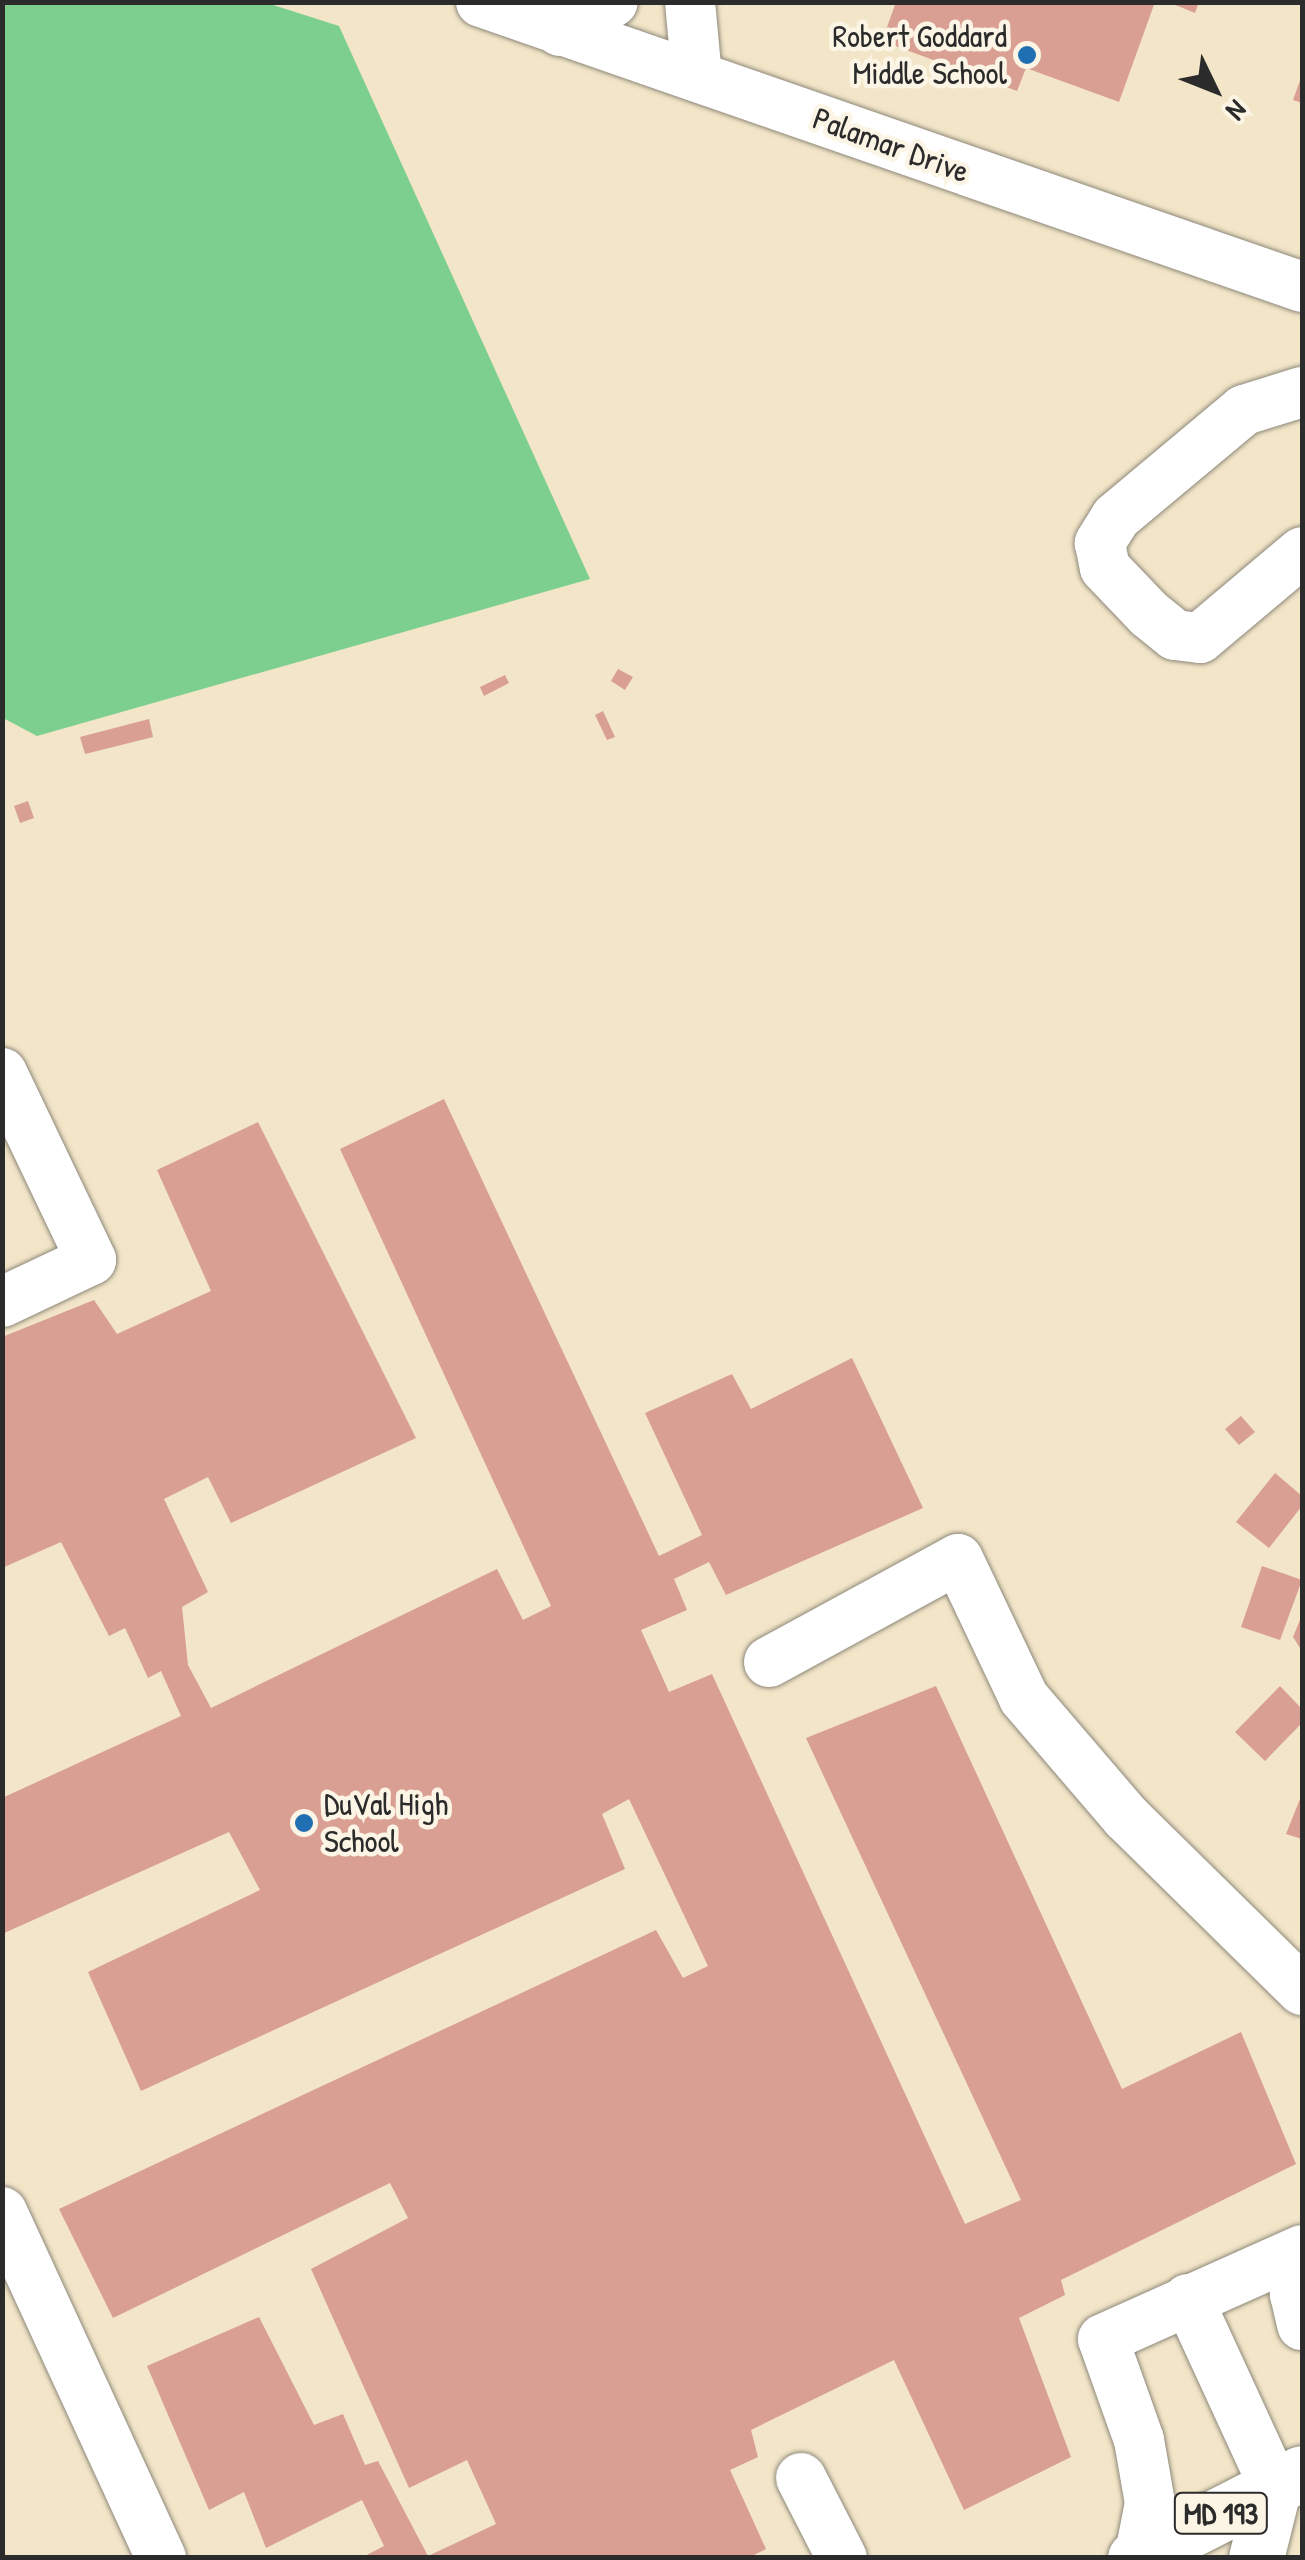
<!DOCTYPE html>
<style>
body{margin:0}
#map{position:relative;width:1305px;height:2560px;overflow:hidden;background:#f2e5c8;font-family:"Patrick Hand",sans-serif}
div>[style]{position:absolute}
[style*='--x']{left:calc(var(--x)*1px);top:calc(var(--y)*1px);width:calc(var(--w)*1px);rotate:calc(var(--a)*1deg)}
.green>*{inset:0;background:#7dcf90}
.building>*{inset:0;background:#d99f93}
.roads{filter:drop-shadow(0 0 2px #8e887a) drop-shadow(0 0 2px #8e887a)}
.minor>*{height:50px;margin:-25px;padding:0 25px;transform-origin:25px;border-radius:25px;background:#fff}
.major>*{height:55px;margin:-27.5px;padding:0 27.5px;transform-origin:27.5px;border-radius:27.5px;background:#fff}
.dots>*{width:28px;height:28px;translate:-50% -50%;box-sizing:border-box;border:5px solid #fcf5e5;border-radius:50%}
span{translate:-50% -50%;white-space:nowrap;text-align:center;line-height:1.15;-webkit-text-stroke:9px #fcf5e5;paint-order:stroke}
.shield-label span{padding:2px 8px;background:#fcf5e5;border:2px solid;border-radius:8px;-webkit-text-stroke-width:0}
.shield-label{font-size:30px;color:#2b2b2b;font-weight:700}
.poi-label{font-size:32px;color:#2b2b2b}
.right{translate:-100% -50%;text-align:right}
.left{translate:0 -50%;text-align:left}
.street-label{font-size:32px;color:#2b2b2b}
.frame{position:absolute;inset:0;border:5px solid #2b2b2b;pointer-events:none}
.north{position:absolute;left:1165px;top:40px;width:100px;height:100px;-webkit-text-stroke:8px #fcf5e5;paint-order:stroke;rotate:133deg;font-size:28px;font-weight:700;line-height:40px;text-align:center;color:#2b2b2b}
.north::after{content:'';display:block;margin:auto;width:35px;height:45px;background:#2b2b2b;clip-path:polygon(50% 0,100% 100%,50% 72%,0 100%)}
</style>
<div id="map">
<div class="green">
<i style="clip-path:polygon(2px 3px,267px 3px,339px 26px,590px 579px,37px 736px,3px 718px)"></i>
</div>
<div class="building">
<i style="clip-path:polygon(896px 2px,1155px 2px,1119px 102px,1026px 68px,1017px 91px,882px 41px)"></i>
<i style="clip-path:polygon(1168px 2px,1199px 2px,1195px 13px)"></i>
<i style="clip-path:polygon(1302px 75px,1302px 103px,1293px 100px)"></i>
<i style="clip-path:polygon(618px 669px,633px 677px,625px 690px,611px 681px)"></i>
<i style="clip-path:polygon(505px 675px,509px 683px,484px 696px,480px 687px)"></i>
<i style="clip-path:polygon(603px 711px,615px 737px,607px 740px,595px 715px)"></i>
<i style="clip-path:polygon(149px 719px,153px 737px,85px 754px,80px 737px)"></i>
<i style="clip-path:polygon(28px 801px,34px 818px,20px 823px,14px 806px)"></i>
<i style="clip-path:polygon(444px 1099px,659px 1556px,702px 1535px,645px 1413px,732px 1374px,751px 1409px,852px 1358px,923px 1508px,726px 1595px,709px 1562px,674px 1579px,687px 1610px,641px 1630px,669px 1692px,712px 1674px,965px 2224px,1021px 2200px,806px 1738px,936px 1686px,1122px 2089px,1241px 2032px,1296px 2164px,1061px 2280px,1065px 2295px,1019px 2318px,1071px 2457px,964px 2510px,894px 2360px,751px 2430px,758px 2457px,730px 2470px,766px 2549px,748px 2558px,361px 2558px,384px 2546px,362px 2500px,266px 2548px,244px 2492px,209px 2510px,147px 2366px,259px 2317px,314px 2425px,343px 2414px,365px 2465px,378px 2461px,428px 2556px,496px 2524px,467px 2460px,409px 2488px,311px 2269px,408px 2218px,390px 2183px,113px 2318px,59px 2209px,656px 1930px,683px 1978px,708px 1966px,629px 1799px,602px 1814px,625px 1869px,141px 2091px,88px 1972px,260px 1890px,229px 1832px,2px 1934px,2px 1798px,181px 1716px,161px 1671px,148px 1678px,125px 1628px,109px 1636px,61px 1542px,2px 1568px,2px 1337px,94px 1300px,117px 1334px,211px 1291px,157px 1170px,258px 1122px,416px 1438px,231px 1523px,208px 1477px,164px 1499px,208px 1592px,182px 1607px,188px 1665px,211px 1708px,497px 1569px,523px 1620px,551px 1606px,340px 1149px)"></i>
<i style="clip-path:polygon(1241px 1416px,1255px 1432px,1239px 1445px,1225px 1429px)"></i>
<i style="clip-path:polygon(1275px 1473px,1302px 1496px,1302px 1506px,1269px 1548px,1236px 1522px)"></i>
<i style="clip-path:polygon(1262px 1566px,1302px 1580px,1280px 1640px,1241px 1627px)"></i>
<i style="clip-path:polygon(1302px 1615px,1302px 1651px,1293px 1637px)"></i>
<i style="clip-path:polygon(1280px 1686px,1302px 1709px,1302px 1723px,1265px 1761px,1235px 1732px)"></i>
<i style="clip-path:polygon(1302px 1794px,1302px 1839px,1286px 1834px)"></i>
</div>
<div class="roads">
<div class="minor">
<i style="--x:481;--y:2;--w:869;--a:19.14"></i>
<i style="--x:690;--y:2;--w:75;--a:84.7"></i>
<i style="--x:560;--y:31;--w:60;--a:-28.7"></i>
<i style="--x:1302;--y:392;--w:61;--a:162.8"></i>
<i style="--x:1244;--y:410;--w:167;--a:140.1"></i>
<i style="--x:1116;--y:517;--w:31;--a:122"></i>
<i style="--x:1100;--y:543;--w:25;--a:79"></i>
<i style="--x:1105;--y:568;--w:64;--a:46.3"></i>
<i style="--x:1149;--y:614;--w:33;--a:39"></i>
<i style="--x:1175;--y:635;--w:25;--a:7"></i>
<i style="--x:1200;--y:638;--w:133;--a:-40.1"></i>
<i style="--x:2;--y:1073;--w:207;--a:64.5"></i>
<i style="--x:91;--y:1260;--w:98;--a:154.7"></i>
<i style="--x:769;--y:1662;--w:215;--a:-28.6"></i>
<i style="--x:958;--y:1559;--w:154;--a:64.6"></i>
<i style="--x:1024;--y:1698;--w:157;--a:49.4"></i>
<i style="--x:1126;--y:1817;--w:247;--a:44.5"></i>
<i style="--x:2;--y:2212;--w:381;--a:65.3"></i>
<i style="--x:1302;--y:2265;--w:30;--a:104"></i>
<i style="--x:1295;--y:2294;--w:32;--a:77"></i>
<i style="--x:1188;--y:2299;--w:206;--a:65.3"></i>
<i style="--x:801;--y:2478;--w:90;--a:62.9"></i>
<i style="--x:1140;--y:2554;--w:52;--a:-78.9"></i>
<i style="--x:1150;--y:2503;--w:64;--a:-99.9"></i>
<i style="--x:1139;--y:2440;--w:107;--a:-109.6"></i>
<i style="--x:1103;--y:2339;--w:218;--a:-24.1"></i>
</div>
<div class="major">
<i style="--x:1135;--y:2558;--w:187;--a:-27"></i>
<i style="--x:1256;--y:2558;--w:74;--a:-76"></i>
</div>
</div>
<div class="dots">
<i style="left:1027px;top:55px;background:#1f6fb2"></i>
<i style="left:304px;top:1823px;background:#1f6fb2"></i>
</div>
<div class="shield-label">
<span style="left:1221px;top:2513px">MD 193</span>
</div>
<div class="poi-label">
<span class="right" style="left:1007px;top:55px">Robert Goddard<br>Middle School</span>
<span class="left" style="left:324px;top:1823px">DuVal High<br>School</span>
</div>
<div class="street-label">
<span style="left:891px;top:145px;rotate:20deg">Palamar Drive</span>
</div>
<div class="frame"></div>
<div class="north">N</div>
</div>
